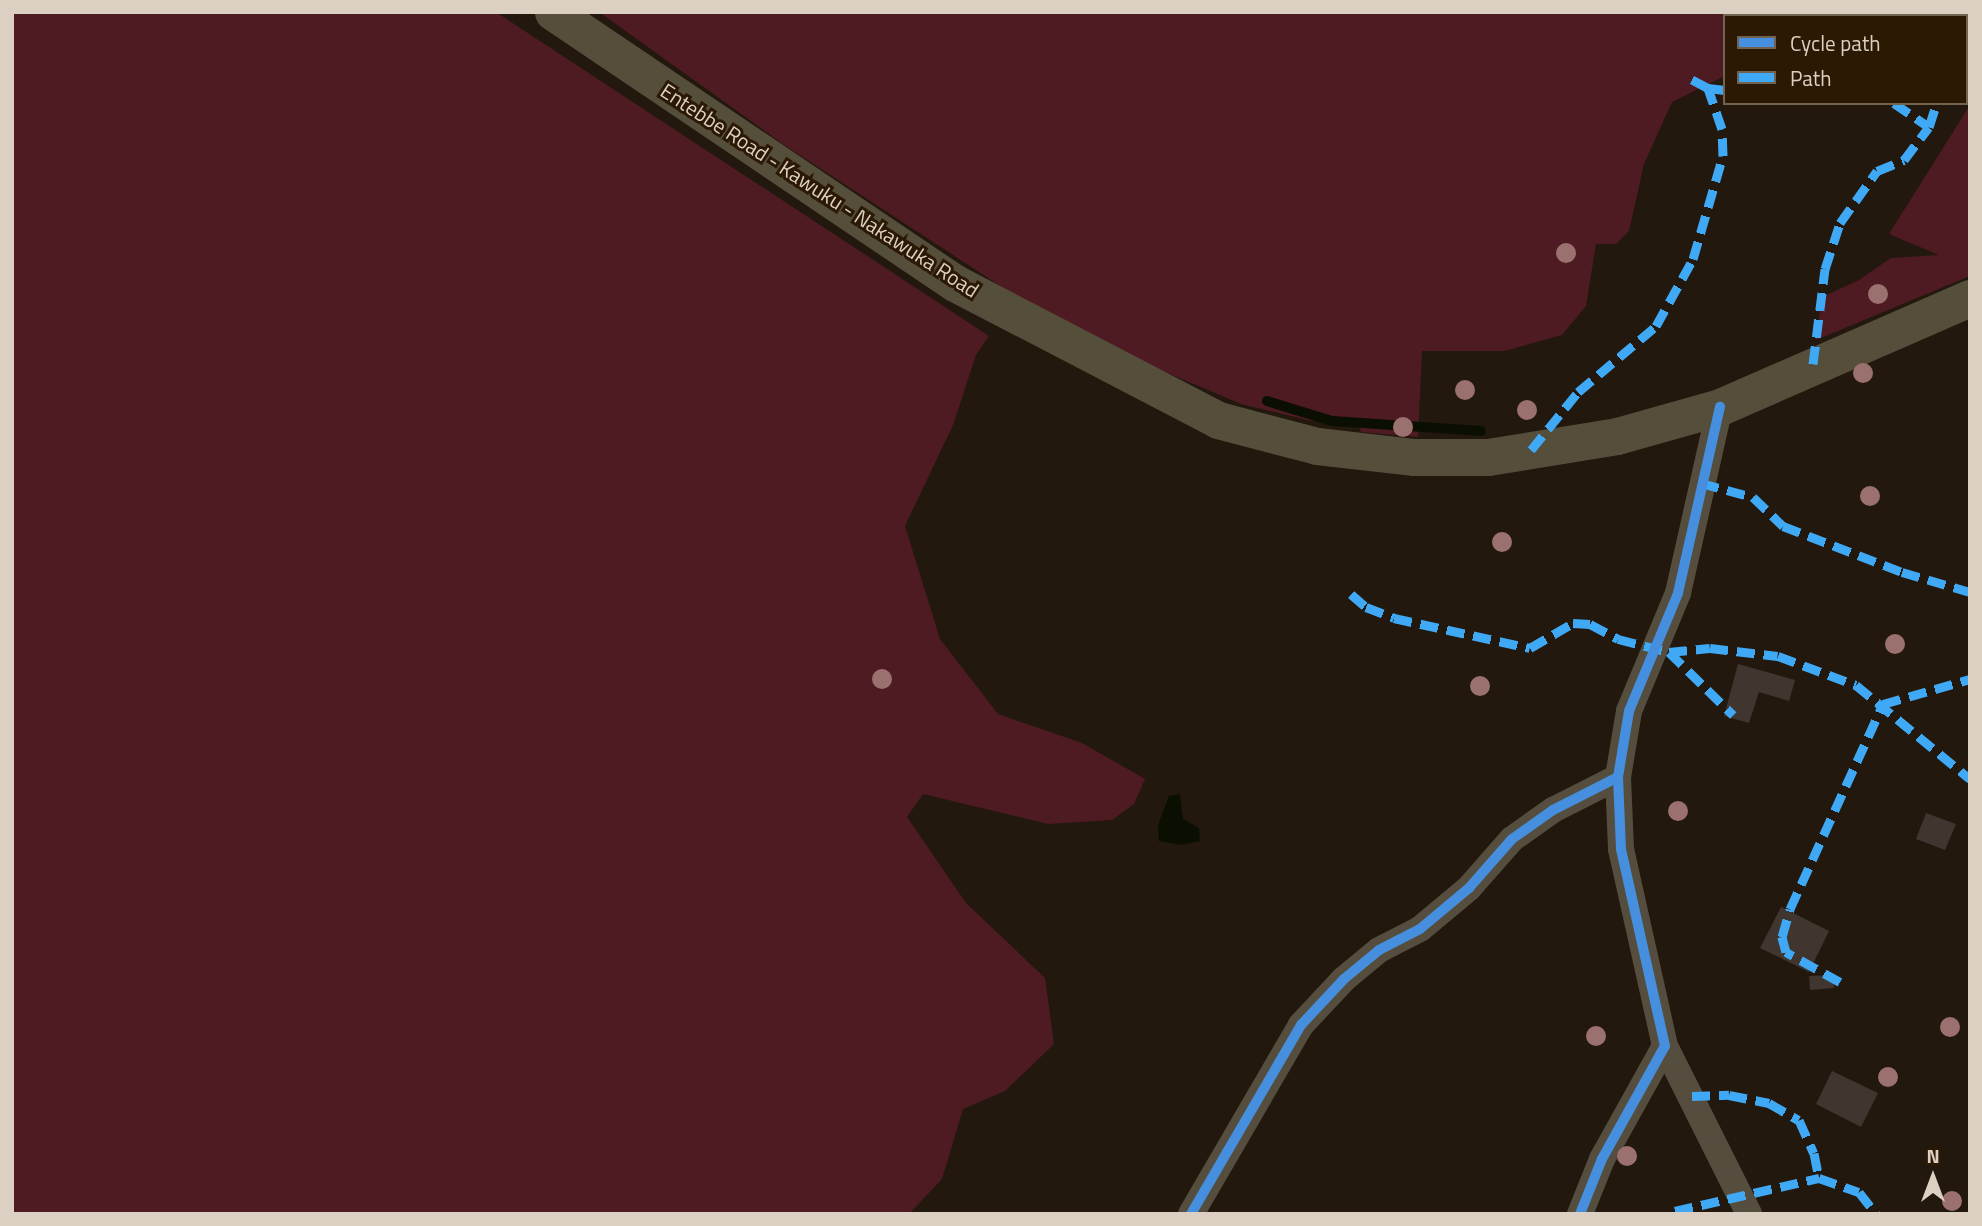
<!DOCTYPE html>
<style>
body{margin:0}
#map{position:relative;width:1982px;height:1226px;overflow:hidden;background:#22180d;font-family:"Titillium Web",sans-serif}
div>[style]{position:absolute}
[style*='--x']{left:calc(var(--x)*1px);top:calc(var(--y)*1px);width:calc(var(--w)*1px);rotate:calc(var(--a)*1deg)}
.green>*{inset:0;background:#4f1b22}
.water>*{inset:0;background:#0a0f01}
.stream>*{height:10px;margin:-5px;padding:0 5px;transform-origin:5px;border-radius:5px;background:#0a0f01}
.building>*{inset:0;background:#40362f}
.street>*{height:26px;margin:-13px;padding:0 13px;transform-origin:13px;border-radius:13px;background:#554e3e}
.secondary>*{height:37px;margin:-18.5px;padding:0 18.5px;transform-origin:18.5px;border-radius:18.5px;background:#554e3b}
.quiet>*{height:9px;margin-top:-4.5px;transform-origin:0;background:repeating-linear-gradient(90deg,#3fa9f5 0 18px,transparent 0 27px)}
.cycleway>*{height:10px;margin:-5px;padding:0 5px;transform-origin:5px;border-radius:5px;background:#468fdf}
.trees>*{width:20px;height:20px;margin:-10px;border-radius:50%;background:#9b716f}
span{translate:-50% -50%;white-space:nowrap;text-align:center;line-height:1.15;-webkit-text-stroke:6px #2b1904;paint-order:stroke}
.street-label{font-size:21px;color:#dcd0c3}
.frame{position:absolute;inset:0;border:14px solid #dcd0c3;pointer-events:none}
.legend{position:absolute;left:1723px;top:14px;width:245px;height:91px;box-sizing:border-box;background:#2b1904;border:2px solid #726250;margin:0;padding:9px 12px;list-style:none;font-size:21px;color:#dcd0c3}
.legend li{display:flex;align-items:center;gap:14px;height:35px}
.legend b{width:35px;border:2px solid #726250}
.north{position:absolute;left:1898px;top:1142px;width:70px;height:70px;-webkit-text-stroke:5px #2b1904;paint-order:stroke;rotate:0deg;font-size:19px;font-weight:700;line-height:28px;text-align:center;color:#dcd0c3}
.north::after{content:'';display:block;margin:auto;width:24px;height:32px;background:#dcd0c3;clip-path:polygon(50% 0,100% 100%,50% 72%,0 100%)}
</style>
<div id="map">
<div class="green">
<i style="clip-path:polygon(12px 12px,496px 12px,989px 336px,976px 355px,953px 425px,905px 526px,940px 639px,998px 714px,1082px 743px,1145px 779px,1134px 804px,1112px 820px,1048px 824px,923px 794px,907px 817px,966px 903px,1045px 978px,1054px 1044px,1005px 1091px,963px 1109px,942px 1179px,909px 1214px,12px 1214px)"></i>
<i style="clip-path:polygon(599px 12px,1820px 12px,1821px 16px,1725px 16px,1725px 76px,1672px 102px,1644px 164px,1629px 231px,1616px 244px,1596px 244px,1586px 306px,1562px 335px,1504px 351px,1422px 351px,1418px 437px,1361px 432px,1357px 421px,1312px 421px,1241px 404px,1071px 332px,783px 144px)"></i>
<i style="clip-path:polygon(1970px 105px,1970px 276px,1816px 340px,1822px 297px,1859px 280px,1891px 258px,1939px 255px,1889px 234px)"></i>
</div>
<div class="water">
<i style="clip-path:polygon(1180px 794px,1183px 819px,1199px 828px,1200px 841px,1181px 845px,1159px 841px,1158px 825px,1169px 796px)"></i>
</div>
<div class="stream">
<i style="--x:1267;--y:401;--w:68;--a:17.1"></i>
<i style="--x:1332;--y:421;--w:149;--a:3.8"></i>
</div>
<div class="building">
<i style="clip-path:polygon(1738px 664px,1795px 680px,1789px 701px,1759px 692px,1749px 723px,1724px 716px)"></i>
<i style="clip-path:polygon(1926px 813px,1956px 824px,1945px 850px,1916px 839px)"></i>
<i style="clip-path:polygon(1781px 907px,1829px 931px,1809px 972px,1760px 948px)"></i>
<i style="clip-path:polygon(1833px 975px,1834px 988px,1810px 990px,1809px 976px)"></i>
<i style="clip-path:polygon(1832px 1071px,1878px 1093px,1861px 1127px,1816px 1104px)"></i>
</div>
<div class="street">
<i style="--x:1665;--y:1046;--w:188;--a:63.4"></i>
<i style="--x:1191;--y:1214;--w:219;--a:-59.8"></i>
<i style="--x:1301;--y:1025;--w:63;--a:-46.9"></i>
<i style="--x:1344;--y:979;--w:45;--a:-39.6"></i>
<i style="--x:1379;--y:950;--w:46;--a:-27.1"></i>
<i style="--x:1420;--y:929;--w:64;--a:-39.9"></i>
<i style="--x:1469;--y:888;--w:65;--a:-48.7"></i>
<i style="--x:1512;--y:839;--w:50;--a:-35.3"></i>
<i style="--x:1553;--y:810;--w:73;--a:-26.9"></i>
<i style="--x:1580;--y:1214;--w:59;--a:-68.2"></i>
<i style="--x:1602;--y:1159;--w:129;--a:-60.9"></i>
<i style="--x:1665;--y:1046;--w:202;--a:-102.6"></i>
<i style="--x:1621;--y:849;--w:72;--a:-92.4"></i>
<i style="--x:1618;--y:777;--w:67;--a:-80.5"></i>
<i style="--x:1629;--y:711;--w:128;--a:-67.4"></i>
<i style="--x:1678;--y:593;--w:191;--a:-77.3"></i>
</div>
<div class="secondary">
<i style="--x:553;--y:12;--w:485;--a:34"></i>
<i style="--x:955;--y:283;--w:297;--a:27.5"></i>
<i style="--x:1218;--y:420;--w:102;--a:14.7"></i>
<i style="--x:1317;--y:446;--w:98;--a:6.5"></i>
<i style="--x:1414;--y:457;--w:74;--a:0"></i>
<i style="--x:1488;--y:457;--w:131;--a:-9.2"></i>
<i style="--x:1617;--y:436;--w:107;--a:-15.7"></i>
<i style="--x:1720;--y:407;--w:273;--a:-23.6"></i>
</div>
<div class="quiet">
<i style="--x:1950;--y:16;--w:4;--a:-90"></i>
<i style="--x:1708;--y:88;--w:17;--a:7"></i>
<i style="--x:1894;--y:103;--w:42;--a:34.4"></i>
<i style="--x:1813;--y:364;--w:96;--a:-82.8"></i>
<i style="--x:1825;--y:269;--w:48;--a:-71.9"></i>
<i style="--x:1840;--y:223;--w:64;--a:-54.6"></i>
<i style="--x:1877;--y:171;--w:29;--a:-22"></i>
<i style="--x:1904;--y:160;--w:41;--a:-52.9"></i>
<i style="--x:1929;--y:127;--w:25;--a:-72"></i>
<i style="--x:1531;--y:450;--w:75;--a:-51"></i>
<i style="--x:1578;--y:392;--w:102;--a:-40.2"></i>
<i style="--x:1656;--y:326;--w:77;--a:-61.1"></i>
<i style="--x:1693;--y:259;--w:107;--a:-73.8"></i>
<i style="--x:1723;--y:156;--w:27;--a:-92"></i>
<i style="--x:1722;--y:129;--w:43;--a:-108.9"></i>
<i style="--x:1708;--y:88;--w:21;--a:-152"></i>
<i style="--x:1701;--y:483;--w:54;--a:15.1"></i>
<i style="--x:1753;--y:497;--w:42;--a:44"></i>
<i style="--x:1783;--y:526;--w:128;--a:21.1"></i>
<i style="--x:1902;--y:572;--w:71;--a:16.4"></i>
<i style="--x:1351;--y:594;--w:20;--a:41"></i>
<i style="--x:1366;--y:607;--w:30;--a:21"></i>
<i style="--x:1394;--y:618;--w:139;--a:12.4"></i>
<i style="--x:1530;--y:648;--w:50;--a:-30.2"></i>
<i style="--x:1573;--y:623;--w:17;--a:3"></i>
<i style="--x:1590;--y:624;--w:32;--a:28"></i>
<i style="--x:1618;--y:639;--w:53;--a:14.3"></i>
<i style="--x:1669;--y:652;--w:41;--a:-5.6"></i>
<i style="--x:1710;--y:648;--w:68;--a:6.7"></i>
<i style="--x:1778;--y:656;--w:83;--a:20.4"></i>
<i style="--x:1856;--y:685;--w:148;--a:39.5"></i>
<i style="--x:1669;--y:652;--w:90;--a:44.5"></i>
<i style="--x:1840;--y:982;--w:62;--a:-150.9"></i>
<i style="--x:1786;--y:952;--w:16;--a:-105"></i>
<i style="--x:1782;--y:937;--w:29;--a:-74"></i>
<i style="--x:1790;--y:909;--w:225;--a:-65.6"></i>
<i style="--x:1883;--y:704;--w:91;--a:-16"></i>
<i style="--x:1692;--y:1096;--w:37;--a:-2"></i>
<i style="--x:1729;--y:1095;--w:41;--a:11.3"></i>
<i style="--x:1769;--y:1103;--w:34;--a:30"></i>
<i style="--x:1799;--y:1120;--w:36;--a:66"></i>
<i style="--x:1814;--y:1153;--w:25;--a:79"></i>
<i style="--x:1675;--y:1211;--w:148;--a:-12.9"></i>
<i style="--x:1819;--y:1178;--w:42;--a:19.3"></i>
<i style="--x:1859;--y:1192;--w:28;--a:52"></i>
</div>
<div class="cycleway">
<i style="--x:1191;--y:1214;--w:219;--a:-59.8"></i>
<i style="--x:1301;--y:1025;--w:63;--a:-46.9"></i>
<i style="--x:1344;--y:979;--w:45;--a:-39.6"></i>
<i style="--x:1379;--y:950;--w:46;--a:-27.1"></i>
<i style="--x:1420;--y:929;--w:64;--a:-39.9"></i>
<i style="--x:1469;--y:888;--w:65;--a:-48.7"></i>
<i style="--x:1512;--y:839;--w:50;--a:-35.3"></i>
<i style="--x:1553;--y:810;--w:73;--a:-26.9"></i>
<i style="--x:1580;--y:1214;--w:59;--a:-68.2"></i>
<i style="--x:1602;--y:1159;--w:129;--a:-60.9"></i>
<i style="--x:1665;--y:1046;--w:202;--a:-102.6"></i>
<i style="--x:1621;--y:849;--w:72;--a:-92.4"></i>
<i style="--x:1618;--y:777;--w:67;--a:-80.5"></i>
<i style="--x:1629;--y:711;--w:128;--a:-67.4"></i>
<i style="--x:1678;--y:593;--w:191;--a:-77.3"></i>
</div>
<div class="trees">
<i style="left:1566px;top:253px"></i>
<i style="left:1878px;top:294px"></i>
<i style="left:1863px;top:373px"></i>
<i style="left:1465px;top:390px"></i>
<i style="left:1527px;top:410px"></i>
<i style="left:1403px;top:427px"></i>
<i style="left:1870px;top:496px"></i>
<i style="left:1502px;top:542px"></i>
<i style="left:1895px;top:644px"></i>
<i style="left:882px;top:679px"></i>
<i style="left:1480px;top:686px"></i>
<i style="left:1678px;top:811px"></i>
<i style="left:1950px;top:1027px"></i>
<i style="left:1596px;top:1036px"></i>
<i style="left:1888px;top:1077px"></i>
<i style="left:1627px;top:1156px"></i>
<i style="left:1952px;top:1201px"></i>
</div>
<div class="street-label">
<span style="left:820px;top:190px;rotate:33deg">Entebbe Road - Kawuku - Nakawuka Road</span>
</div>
<div class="frame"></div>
<ul class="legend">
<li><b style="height:9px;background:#468fdf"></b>Cycle path</li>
<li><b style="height:9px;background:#3fa9f5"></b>Path</li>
</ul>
<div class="north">N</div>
</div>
